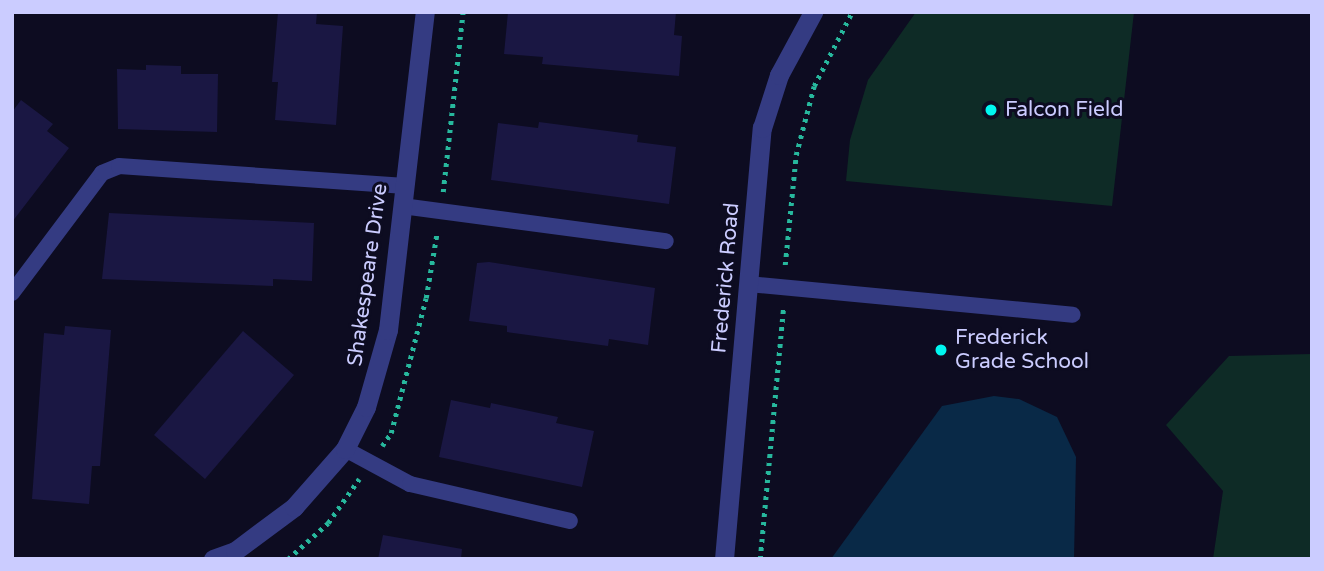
<!DOCTYPE html>
<style>
body{margin:0}
#map{position:relative;width:1324px;height:571px;overflow:hidden;background:#0d0c21;font-family:"Varela Round",sans-serif}
div>[style]{position:absolute}
[style*='--x']{left:calc(var(--x)*1px);top:calc(var(--y)*1px);width:calc(var(--w)*1px);rotate:calc(var(--a)*1deg)}
.green>*{inset:0;background:#0e2b26}
.water>*{inset:0;background:#092947}
.building>*{inset:0;background:#1a1743}
.path>*{height:4.5px;margin-top:-2.25px;transform-origin:0;background:repeating-linear-gradient(90deg,#27b89d 0 3.5px,transparent 0 8.5px)}
.service>*{height:16px;margin:-8px;padding:0 8px;transform-origin:8px;border-radius:8px;background:#343b82}
.minor>*{height:19px;margin:-9.5px;padding:0 9.5px;transform-origin:9.5px;border-radius:9.5px;background:#343b82}
.tertiary>*{height:19px;margin:-9.5px;padding:0 9.5px;transform-origin:9.5px;border-radius:9.5px;background:#343b82}
.dots>*{width:19px;height:19px;translate:-50% -50%;box-sizing:border-box;border:4px solid #0d0c21;border-radius:50%}
span{translate:-50% -50%;white-space:nowrap;text-align:center;line-height:1.15;-webkit-text-stroke:6px #0d0c21;paint-order:stroke}
.poi-label{font-size:21px;color:#cbccff}
.left{translate:0 -50%;text-align:left}
.street-label{font-size:21px;color:#cbccff}
.frame{position:absolute;inset:0;border:14px solid #cbccff;pointer-events:none}
</style>
<div id="map">
<div class="green">
<i style="clip-path:polygon(916px 12px,1134px 12px,1112px 206px,846px 181px,850px 140px,868px 80px)"></i>
<i style="clip-path:polygon(1312px 354px,1312px 559px,1213px 559px,1223px 491px,1166px 425px,1229px 356px)"></i>
</div>
<div class="water">
<i style="clip-path:polygon(994px 396px,1019px 399px,1057px 417px,1076px 457px,1074px 559px,831px 559px,942px 406px)"></i>
</div>
<div class="building">
<i style="clip-path:polygon(278px 12px,317px 12px,316px 24px,343px 26px,336px 125px,275px 120px,278px 82px,272px 82px)"></i>
<i style="clip-path:polygon(508px 12px,676px 12px,674px 35px,682px 36px,679px 76px,542px 64px,543px 57px,504px 54px)"></i>
<i style="clip-path:polygon(146px 65px,181px 66px,181px 74px,218px 74px,217px 132px,118px 129px,117px 69px,146px 70px)"></i>
<i style="clip-path:polygon(21px 100px,53px 124px,47px 131px,69px 148px,12px 222px,12px 112px)"></i>
<i style="clip-path:polygon(539px 122px,638px 135px,637px 142px,676px 147px,669px 204px,491px 180px,498px 123px,538px 128px)"></i>
<i style="clip-path:polygon(109px 213px,314px 223px,312px 281px,273px 279px,273px 286px,102px 279px)"></i>
<i style="clip-path:polygon(489px 262px,655px 288px,648px 345px,609px 339px,608px 346px,507px 332px,507px 326px,469px 321px,477px 263px)"></i>
<i style="clip-path:polygon(65px 326px,111px 330px,100px 466px,92px 466px,89px 504px,32px 499px,44px 333px,64px 335px)"></i>
<i style="clip-path:polygon(243px 331px,294px 375px,205px 479px,154px 435px)"></i>
<i style="clip-path:polygon(451px 400px,490px 408px,491px 403px,558px 417px,556px 423px,594px 431px,582px 487px,439px 457px)"></i>
<i style="clip-path:polygon(383px 535px,462px 549px,461px 559px,378px 559px)"></i>
</div>
<div class="path">
<i style="--x:443;--y:192;--w:181;--a:-83.7"></i>
<i style="--x:785;--y:265;--w:111;--a:-84.3"></i>
<i style="--x:796;--y:155;--w:71;--a:-75.4"></i>
<i style="--x:814;--y:86;--w:83;--a:-62.8"></i>
<i style="--x:382;--y:446;--w:16;--a:-55"></i>
<i style="--x:391;--y:433;--w:139;--a:-75.5"></i>
<i style="--x:426;--y:298;--w:67;--a:-80.5"></i>
<i style="--x:288;--y:559;--w:54;--a:-42"></i>
<i style="--x:328;--y:523;--w:54;--a:-54.8"></i>
<i style="--x:760;--y:559;--w:251;--a:-84.7"></i>
</div>
<div class="service">
<i style="--x:402;--y:206;--w:266;--a:7.6"></i>
<i style="--x:748;--y:284;--w:326;--a:5.4"></i>
<i style="--x:12;--y:293;--w:150;--a:-53.1"></i>
<i style="--x:102;--y:173;--w:18;--a:-22"></i>
<i style="--x:119;--y:166;--w:287;--a:4"></i>
<i style="--x:345;--y:449;--w:74;--a:28.3"></i>
<i style="--x:410;--y:484;--w:164;--a:13"></i>
</div>
<div class="minor">
<i style="--x:213;--y:559;--w:23;--a:-20"></i>
<i style="--x:235;--y:551;--w:74;--a:-36.7"></i>
<i style="--x:294;--y:507;--w:77;--a:-48.7"></i>
<i style="--x:345;--y:449;--w:47;--a:-63.4"></i>
<i style="--x:366;--y:407;--w:80;--a:-74.1"></i>
<i style="--x:388;--y:330;--w:320;--a:-83.4"></i>
</div>
<div class="tertiary">
<i style="--x:724;--y:559;--w:433;--a:-85"></i>
<i style="--x:762;--y:128;--w:56;--a:-72.2"></i>
<i style="--x:779;--y:75;--w:72;--a:-61.6"></i>
</div>
<div class="dots">
<i style="left:991px;top:110px;background:#00f6f0"></i>
<i style="left:941px;top:350px;background:#00f6f0"></i>
</div>
<div class="poi-label">
<span class="left" style="left:1005px;top:110px">Falcon Field</span>
<span class="left" style="left:955px;top:350px">Frederick<br>Grade School</span>
</div>
<div class="street-label">
<span style="left:368px;top:275px;rotate:-82deg">Shakespeare Drive</span>
<span style="left:726px;top:278px;rotate:-85deg">Frederick Road</span>
</div>
<div class="frame"></div>
</div>
